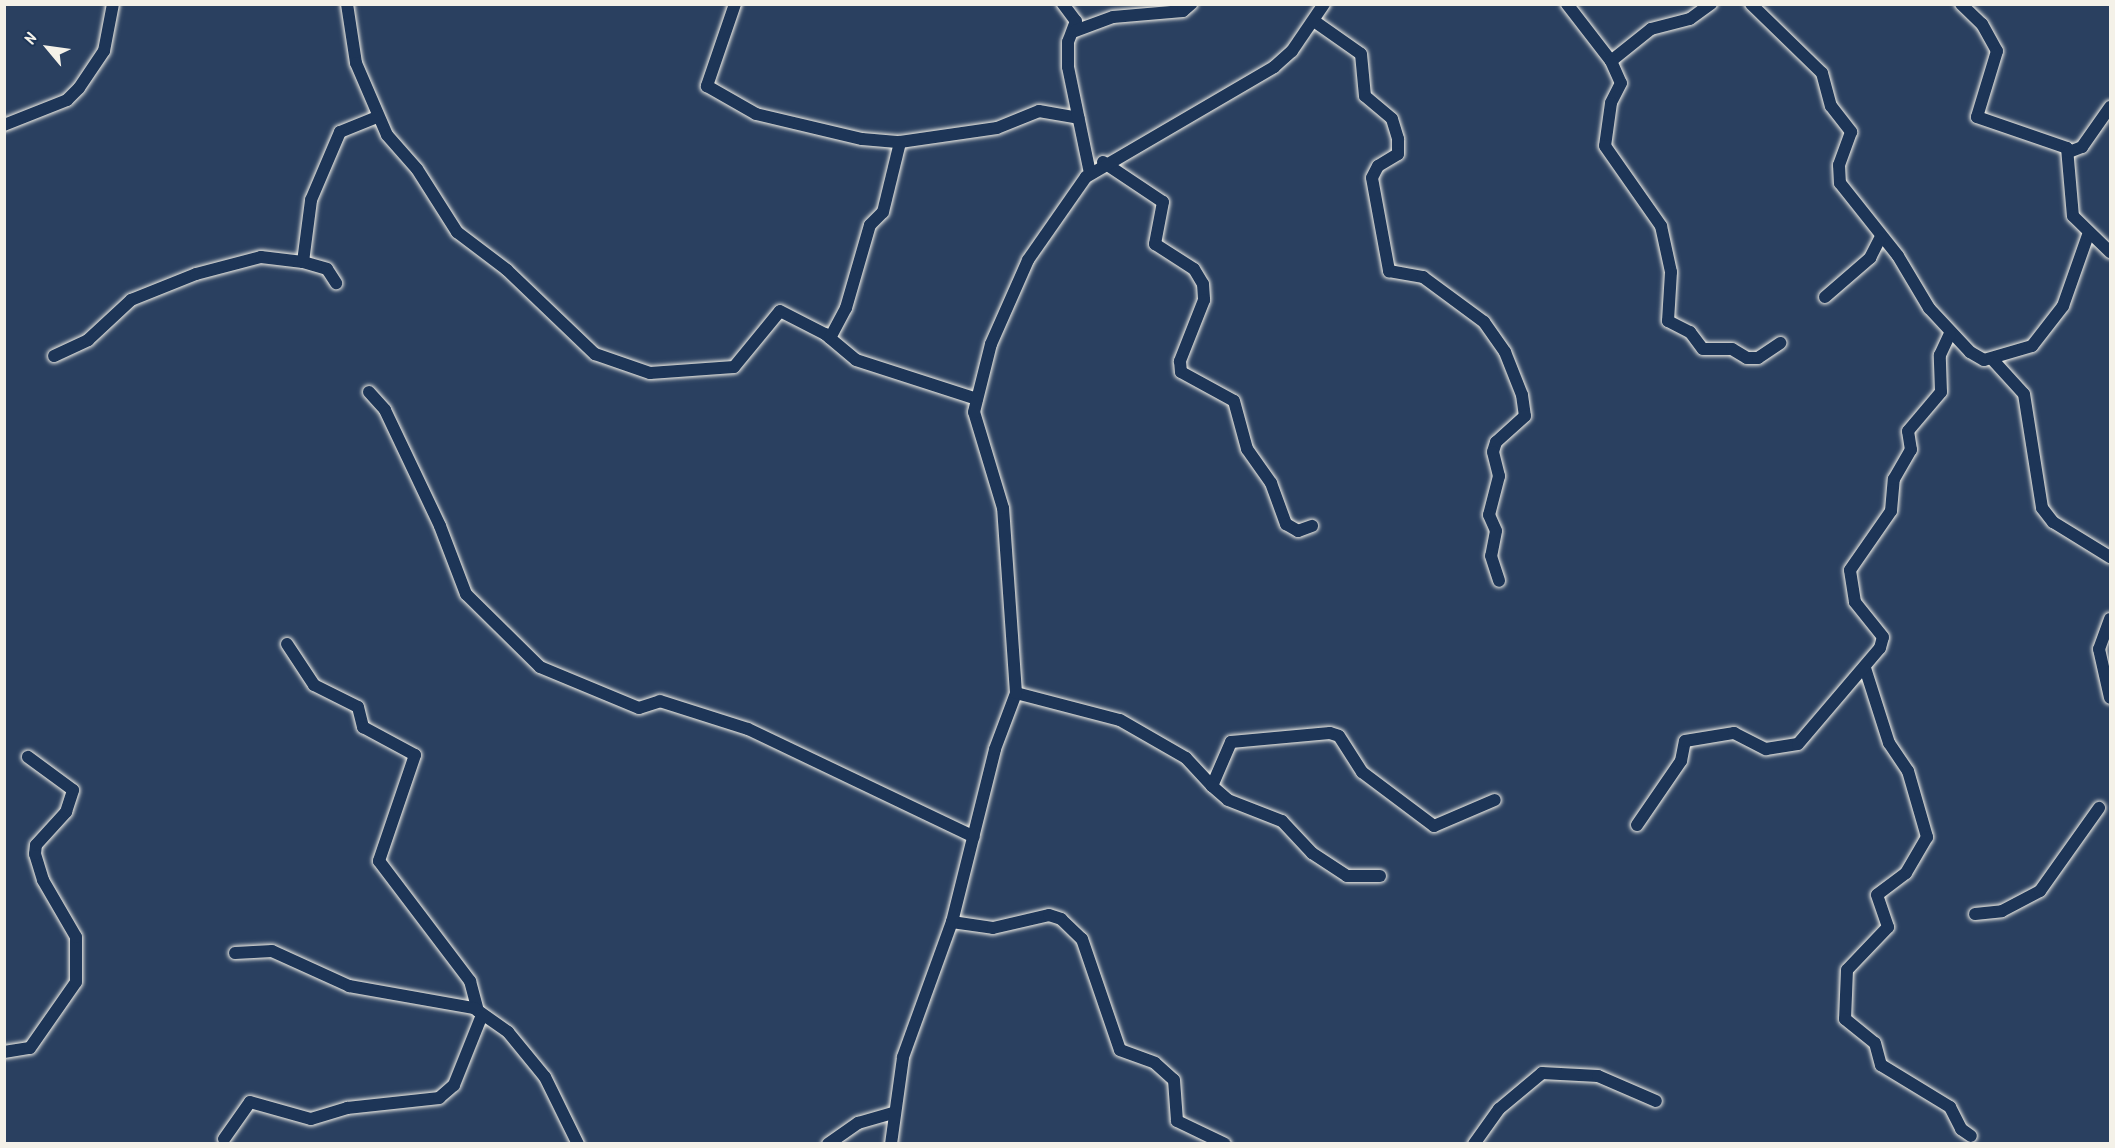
<!DOCTYPE html>
<style>
body{margin:0}
#map{position:relative;width:2115px;height:1148px;overflow:hidden;background:#2a4060;font-family:Kalam,sans-serif}
div>[style]{position:absolute}
[style*='--x']{left:calc(var(--x)*1px);top:calc(var(--y)*1px);width:calc(var(--w)*1px);rotate:calc(var(--a)*1deg)}
.roads{filter:drop-shadow(0 0 2px #f4f1e8) drop-shadow(0 0 2px #f4f1e8)}
.minor>*{height:12px;margin:-6px;padding:0 6px;transform-origin:6px;border-radius:6px;background:#1d3557}
span{translate:-50% -50%;white-space:nowrap;text-align:center;line-height:1.15;-webkit-text-stroke:6px #1d3557;paint-order:stroke}
.frame{position:absolute;inset:0;border:6px solid #f4f1e8;pointer-events:none}
.north{position:absolute;left:18px;top:18px;width:60px;height:60px;-webkit-text-stroke:4px #1d3557;paint-order:stroke;rotate:299deg;font-size:16px;font-weight:700;line-height:24px;text-align:center;color:#f4f1e8}
.north::after{content:'';display:block;margin:auto;width:21px;height:27px;background:#f4f1e8;clip-path:polygon(50% 0,100% 100%,50% 72%,0 100%)}
</style>
<div id="map">
<div class="roads">
<div class="minor">
<i style="--x:347;--y:4;--w:60;--a:81.3"></i>
<i style="--x:356;--y:63;--w:78;--a:66.7"></i>
<i style="--x:387;--y:135;--w:45;--a:48.6"></i>
<i style="--x:417;--y:169;--w:75;--a:57.6"></i>
<i style="--x:457;--y:232;--w:63;--a:37.2"></i>
<i style="--x:507;--y:270;--w:122;--a:43.7"></i>
<i style="--x:595;--y:354;--w:58;--a:19.1"></i>
<i style="--x:650;--y:373;--w:84;--a:-4.1"></i>
<i style="--x:734;--y:367;--w:72;--a:-50.6"></i>
<i style="--x:780;--y:311;--w:51;--a:27.1"></i>
<i style="--x:825;--y:334;--w:40;--a:40"></i>
<i style="--x:856;--y:360;--w:127;--a:17.9"></i>
<i style="--x:735;--y:4;--w:87;--a:108.9"></i>
<i style="--x:707;--y:86;--w:56;--a:29.7"></i>
<i style="--x:756;--y:114;--w:109;--a:13.3"></i>
<i style="--x:862;--y:139;--w:38;--a:5"></i>
<i style="--x:900;--y:142;--w:98;--a:-8.2"></i>
<i style="--x:997;--y:128;--w:45;--a:-22"></i>
<i style="--x:1039;--y:111;--w:40;--a:10"></i>
<i style="--x:1063;--y:4;--w:21;--a:53"></i>
<i style="--x:1076;--y:21;--w:22;--a:111"></i>
<i style="--x:1068;--y:42;--w:25;--a:90"></i>
<i style="--x:1068;--y:67;--w:108;--a:78.3"></i>
<i style="--x:1567;--y:4;--w:72;--a:52.3"></i>
<i style="--x:1611;--y:61;--w:51;--a:-38.7"></i>
<i style="--x:1651;--y:29;--w:40;--a:-14.4"></i>
<i style="--x:1690;--y:19;--w:26;--a:-36"></i>
<i style="--x:1751;--y:4;--w:99;--a:44.2"></i>
<i style="--x:1822;--y:73;--w:34;--a:75"></i>
<i style="--x:1831;--y:106;--w:33;--a:52"></i>
<i style="--x:1851;--y:132;--w:35;--a:110"></i>
<i style="--x:1839;--y:165;--w:18;--a:87"></i>
<i style="--x:1840;--y:183;--w:93;--a:51.5"></i>
<i style="--x:1898;--y:256;--w:61;--a:59.2"></i>
<i style="--x:1929;--y:308;--w:60;--a:47"></i>
<i style="--x:1970;--y:352;--w:16;--a:30"></i>
<i style="--x:1984;--y:360;--w:50;--a:-16.3"></i>
<i style="--x:2032;--y:346;--w:51;--a:-52.2"></i>
<i style="--x:2063;--y:306;--w:75;--a:-70.6"></i>
<i style="--x:1961;--y:4;--w:29;--a:44"></i>
<i style="--x:1982;--y:24;--w:31;--a:61"></i>
<i style="--x:1997;--y:51;--w:69;--a:106.9"></i>
<i style="--x:1977;--y:117;--w:95;--a:19"></i>
<i style="--x:2067;--y:148;--w:68;--a:85"></i>
<i style="--x:2073;--y:216;--w:52;--a:44.2"></i>
<i style="--x:1314;--y:21;--w:57;--a:35.1"></i>
<i style="--x:1361;--y:54;--w:42;--a:84.6"></i>
<i style="--x:1365;--y:96;--w:35;--a:40"></i>
<i style="--x:1392;--y:119;--w:21;--a:73"></i>
<i style="--x:1398;--y:139;--w:15;--a:90"></i>
<i style="--x:1398;--y:154;--w:23;--a:149"></i>
<i style="--x:1378;--y:166;--w:13;--a:117"></i>
<i style="--x:1372;--y:178;--w:95;--a:79.6"></i>
<i style="--x:1389;--y:271;--w:35;--a:10"></i>
<i style="--x:1423;--y:277;--w:76;--a:36.4"></i>
<i style="--x:1484;--y:322;--w:37;--a:55"></i>
<i style="--x:1505;--y:352;--w:46;--a:68.4"></i>
<i style="--x:1522;--y:395;--w:21;--a:82"></i>
<i style="--x:1525;--y:416;--w:39;--a:138"></i>
<i style="--x:1496;--y:442;--w:10;--a:107"></i>
<i style="--x:1493;--y:452;--w:25;--a:76"></i>
<i style="--x:1499;--y:476;--w:40;--a:104.4"></i>
<i style="--x:1489;--y:515;--w:17;--a:66"></i>
<i style="--x:1496;--y:531;--w:25;--a:101"></i>
<i style="--x:1491;--y:556;--w:26;--a:72"></i>
<i style="--x:1075;--y:31;--w:40;--a:-20.2"></i>
<i style="--x:1113;--y:17;--w:70;--a:-4.9"></i>
<i style="--x:1183;--y:11;--w:11;--a:-41"></i>
<i style="--x:1611;--y:61;--w:24;--a:66"></i>
<i style="--x:1621;--y:83;--w:22;--a:117"></i>
<i style="--x:1611;--y:103;--w:43;--a:97.9"></i>
<i style="--x:1605;--y:146;--w:98;--a:55"></i>
<i style="--x:1661;--y:226;--w:47;--a:77.7"></i>
<i style="--x:1671;--y:272;--w:49;--a:93.5"></i>
<i style="--x:1668;--y:321;--w:25;--a:27"></i>
<i style="--x:1690;--y:332;--w:21;--a:53"></i>
<i style="--x:1703;--y:349;--w:29;--a:0"></i>
<i style="--x:1732;--y:349;--w:17;--a:31"></i>
<i style="--x:1747;--y:358;--w:11;--a:0"></i>
<i style="--x:1758;--y:358;--w:27;--a:-34"></i>
<i style="--x:4;--y:125;--w:68;--a:-21.6"></i>
<i style="--x:67;--y:100;--w:17;--a:-45"></i>
<i style="--x:79;--y:88;--w:45;--a:-56"></i>
<i style="--x:104;--y:51;--w:48;--a:-79.2"></i>
<i style="--x:2069;--y:152;--w:14;--a:-21"></i>
<i style="--x:2082;--y:147;--w:49;--a:-55"></i>
<i style="--x:1103;--y:162;--w:72;--a:33.7"></i>
<i style="--x:1163;--y:202;--w:43;--a:100.8"></i>
<i style="--x:1155;--y:244;--w:46;--a:32.7"></i>
<i style="--x:1194;--y:269;--w:17;--a:59"></i>
<i style="--x:1203;--y:284;--w:16;--a:86"></i>
<i style="--x:1204;--y:300;--w:66;--a:111.5"></i>
<i style="--x:1180;--y:361;--w:11;--a:85"></i>
<i style="--x:1181;--y:372;--w:60;--a:28.7"></i>
<i style="--x:1234;--y:401;--w:50;--a:74.8"></i>
<i style="--x:1247;--y:449;--w:42;--a:54.8"></i>
<i style="--x:1271;--y:483;--w:44;--a:69.9"></i>
<i style="--x:1286;--y:524;--w:14;--a:30"></i>
<i style="--x:1298;--y:531;--w:15;--a:-20"></i>
<i style="--x:303;--y:262;--w:25;--a:16"></i>
<i style="--x:327;--y:269;--w:17;--a:57"></i>
<i style="--x:1825;--y:297;--w:60;--a:-40.9"></i>
<i style="--x:1870;--y:258;--w:22;--a:-63"></i>
<i style="--x:830;--y:338;--w:34;--a:-62"></i>
<i style="--x:846;--y:308;--w:86;--a:-73.9"></i>
<i style="--x:870;--y:225;--w:18;--a:-45"></i>
<i style="--x:883;--y:212;--w:72;--a:-76.3"></i>
<i style="--x:54;--y:356;--w:38;--a:-25"></i>
<i style="--x:88;--y:340;--w:59;--a:-42.9"></i>
<i style="--x:131;--y:300;--w:70;--a:-21.8"></i>
<i style="--x:196;--y:274;--w:67;--a:-14.7"></i>
<i style="--x:261;--y:257;--w:42;--a:6.8"></i>
<i style="--x:303;--y:262;--w:63;--a:-82.6"></i>
<i style="--x:311;--y:200;--w:74;--a:-66.9"></i>
<i style="--x:340;--y:132;--w:40;--a:-22"></i>
<i style="--x:1992;--y:359;--w:47;--a:47.6"></i>
<i style="--x:2024;--y:394;--w:115;--a:81"></i>
<i style="--x:2042;--y:508;--w:18;--a:52"></i>
<i style="--x:2053;--y:522;--w:67;--a:31.6"></i>
<i style="--x:369;--y:392;--w:24;--a:48"></i>
<i style="--x:385;--y:410;--w:128;--a:64.6"></i>
<i style="--x:440;--y:526;--w:73;--a:69.1"></i>
<i style="--x:466;--y:594;--w:104;--a:44.6"></i>
<i style="--x:540;--y:667;--w:107;--a:22.5"></i>
<i style="--x:639;--y:708;--w:22;--a:-18"></i>
<i style="--x:660;--y:701;--w:92;--a:17.7"></i>
<i style="--x:748;--y:729;--w:250;--a:25.5"></i>
<i style="--x:2110;--y:619;--w:32;--a:110"></i>
<i style="--x:2099;--y:649;--w:50;--a:77.3"></i>
<i style="--x:287;--y:644;--w:49;--a:56.6"></i>
<i style="--x:314;--y:685;--w:49;--a:26.6"></i>
<i style="--x:358;--y:707;--w:21;--a:76"></i>
<i style="--x:363;--y:727;--w:59;--a:28.3"></i>
<i style="--x:415;--y:755;--w:112;--a:108.8"></i>
<i style="--x:379;--y:861;--w:151;--a:52.8"></i>
<i style="--x:470;--y:981;--w:31;--a:75"></i>
<i style="--x:1865;--y:668;--w:79;--a:72.3"></i>
<i style="--x:1889;--y:743;--w:34;--a:56"></i>
<i style="--x:1908;--y:771;--w:69;--a:73.9"></i>
<i style="--x:1927;--y:837;--w:42;--a:120.3"></i>
<i style="--x:1906;--y:873;--w:36;--a:143"></i>
<i style="--x:1877;--y:895;--w:34;--a:71"></i>
<i style="--x:1888;--y:927;--w:59;--a:133.6"></i>
<i style="--x:1847;--y:970;--w:49;--a:92.3"></i>
<i style="--x:1845;--y:1019;--w:38;--a:39"></i>
<i style="--x:1875;--y:1043;--w:23;--a:75"></i>
<i style="--x:1881;--y:1065;--w:81;--a:31.3"></i>
<i style="--x:1950;--y:1107;--w:25;--a:63"></i>
<i style="--x:1961;--y:1129;--w:12;--a:35"></i>
<i style="--x:1016;--y:693;--w:107;--a:14.6"></i>
<i style="--x:1120;--y:720;--w:76;--a:29.9"></i>
<i style="--x:1186;--y:758;--w:38;--a:47"></i>
<i style="--x:1212;--y:786;--w:48;--a:-66.6"></i>
<i style="--x:1231;--y:742;--w:99;--a:-5.2"></i>
<i style="--x:1330;--y:733;--w:9;--a:18"></i>
<i style="--x:1339;--y:736;--w:43;--a:57.4"></i>
<i style="--x:1362;--y:772;--w:90;--a:36.9"></i>
<i style="--x:1434;--y:826;--w:66;--a:-23.1"></i>
<i style="--x:1212;--y:786;--w:21;--a:41"></i>
<i style="--x:1228;--y:800;--w:58;--a:21.3"></i>
<i style="--x:1282;--y:821;--w:44;--a:46.8"></i>
<i style="--x:1312;--y:853;--w:42;--a:33.3"></i>
<i style="--x:1347;--y:876;--w:33;--a:0"></i>
<i style="--x:1637;--y:825;--w:78;--a:-55.5"></i>
<i style="--x:1681;--y:761;--w:20;--a:-79"></i>
<i style="--x:1685;--y:741;--w:50;--a:-9.3"></i>
<i style="--x:1734;--y:733;--w:36;--a:27"></i>
<i style="--x:1766;--y:749;--w:32;--a:-9"></i>
<i style="--x:1798;--y:744;--w:126;--a:-49.5"></i>
<i style="--x:1880;--y:648;--w:11;--a:-75"></i>
<i style="--x:1883;--y:637;--w:45;--a:-128.7"></i>
<i style="--x:1855;--y:602;--w:32;--a:-99"></i>
<i style="--x:1850;--y:570;--w:72;--a:-55.2"></i>
<i style="--x:1891;--y:511;--w:32;--a:-85"></i>
<i style="--x:1894;--y:479;--w:34;--a:-60"></i>
<i style="--x:1911;--y:450;--w:19;--a:-99"></i>
<i style="--x:1908;--y:431;--w:51;--a:-49.8"></i>
<i style="--x:1941;--y:392;--w:37;--a:-92"></i>
<i style="--x:1940;--y:355;--w:23;--a:-65"></i>
<i style="--x:1975;--y:914;--w:27;--a:-6"></i>
<i style="--x:2002;--y:911;--w:43;--a:-27.8"></i>
<i style="--x:2040;--y:891;--w:102;--a:-54.6"></i>
<i style="--x:952;--y:922;--w:41;--a:8.3"></i>
<i style="--x:993;--y:928;--w:57;--a:-13.1"></i>
<i style="--x:1049;--y:915;--w:13;--a:18"></i>
<i style="--x:1061;--y:919;--w:29;--a:44"></i>
<i style="--x:1082;--y:939;--w:117;--a:71.1"></i>
<i style="--x:1120;--y:1050;--w:37;--a:20"></i>
<i style="--x:1155;--y:1063;--w:25;--a:42"></i>
<i style="--x:1174;--y:1080;--w:41;--a:85.8"></i>
<i style="--x:1177;--y:1121;--w:53;--a:25.6"></i>
<i style="--x:235;--y:953;--w:37;--a:-3"></i>
<i style="--x:272;--y:951;--w:85;--a:24.4"></i>
<i style="--x:349;--y:986;--w:127;--a:10"></i>
<i style="--x:474;--y:1008;--w:42;--a:35.2"></i>
<i style="--x:508;--y:1032;--w:58;--a:50.6"></i>
<i style="--x:545;--y:1077;--w:75;--a:63.8"></i>
<i style="--x:4;--y:1052;--w:26;--a:-9"></i>
<i style="--x:30;--y:1048;--w:80;--a:-55.1"></i>
<i style="--x:76;--y:982;--w:45;--a:-90"></i>
<i style="--x:76;--y:937;--w:66;--a:-120.1"></i>
<i style="--x:43;--y:880;--w:27;--a:-107"></i>
<i style="--x:35;--y:854;--w:9;--a:-84"></i>
<i style="--x:36;--y:845;--w:45;--a:-47.7"></i>
<i style="--x:66;--y:812;--w:23;--a:-72"></i>
<i style="--x:73;--y:790;--w:56;--a:-143.7"></i>
<i style="--x:224;--y:1139;--w:45;--a:-54.9"></i>
<i style="--x:250;--y:1102;--w:63;--a:15.6"></i>
<i style="--x:311;--y:1119;--w:38;--a:-17"></i>
<i style="--x:347;--y:1108;--w:93;--a:-6.2"></i>
<i style="--x:439;--y:1098;--w:20;--a:-41"></i>
<i style="--x:454;--y:1085;--w:75;--a:-68.2"></i>
<i style="--x:828;--y:1144;--w:37;--a:-35"></i>
<i style="--x:858;--y:1123;--w:37;--a:-16"></i>
<i style="--x:891;--y:1144;--w:88;--a:-82.1"></i>
<i style="--x:903;--y:1057;--w:144;--a:-70.1"></i>
<i style="--x:952;--y:922;--w:178;--a:-76"></i>
<i style="--x:995;--y:749;--w:60;--a:-69.4"></i>
<i style="--x:1016;--y:693;--w:185;--a:-94"></i>
<i style="--x:1003;--y:508;--w:100;--a:-106.8"></i>
<i style="--x:974;--y:412;--w:70;--a:-76"></i>
<i style="--x:991;--y:344;--w:92;--a:-66.2"></i>
<i style="--x:1028;--y:260;--w:101;--a:-55.1"></i>
<i style="--x:1086;--y:177;--w:218;--a:-30.3"></i>
<i style="--x:1274;--y:67;--w:24;--a:-42"></i>
<i style="--x:1292;--y:51;--w:57;--a:-55.8"></i>
<i style="--x:1474;--y:1144;--w:43;--a:-54.5"></i>
<i style="--x:1499;--y:1109;--w:56;--a:-39.9"></i>
<i style="--x:1542;--y:1073;--w:56;--a:3.1"></i>
<i style="--x:1598;--y:1076;--w:63;--a:23.3"></i>
</div>
</div>
<div class="frame"></div>
<div class="north">N</div>
</div>
